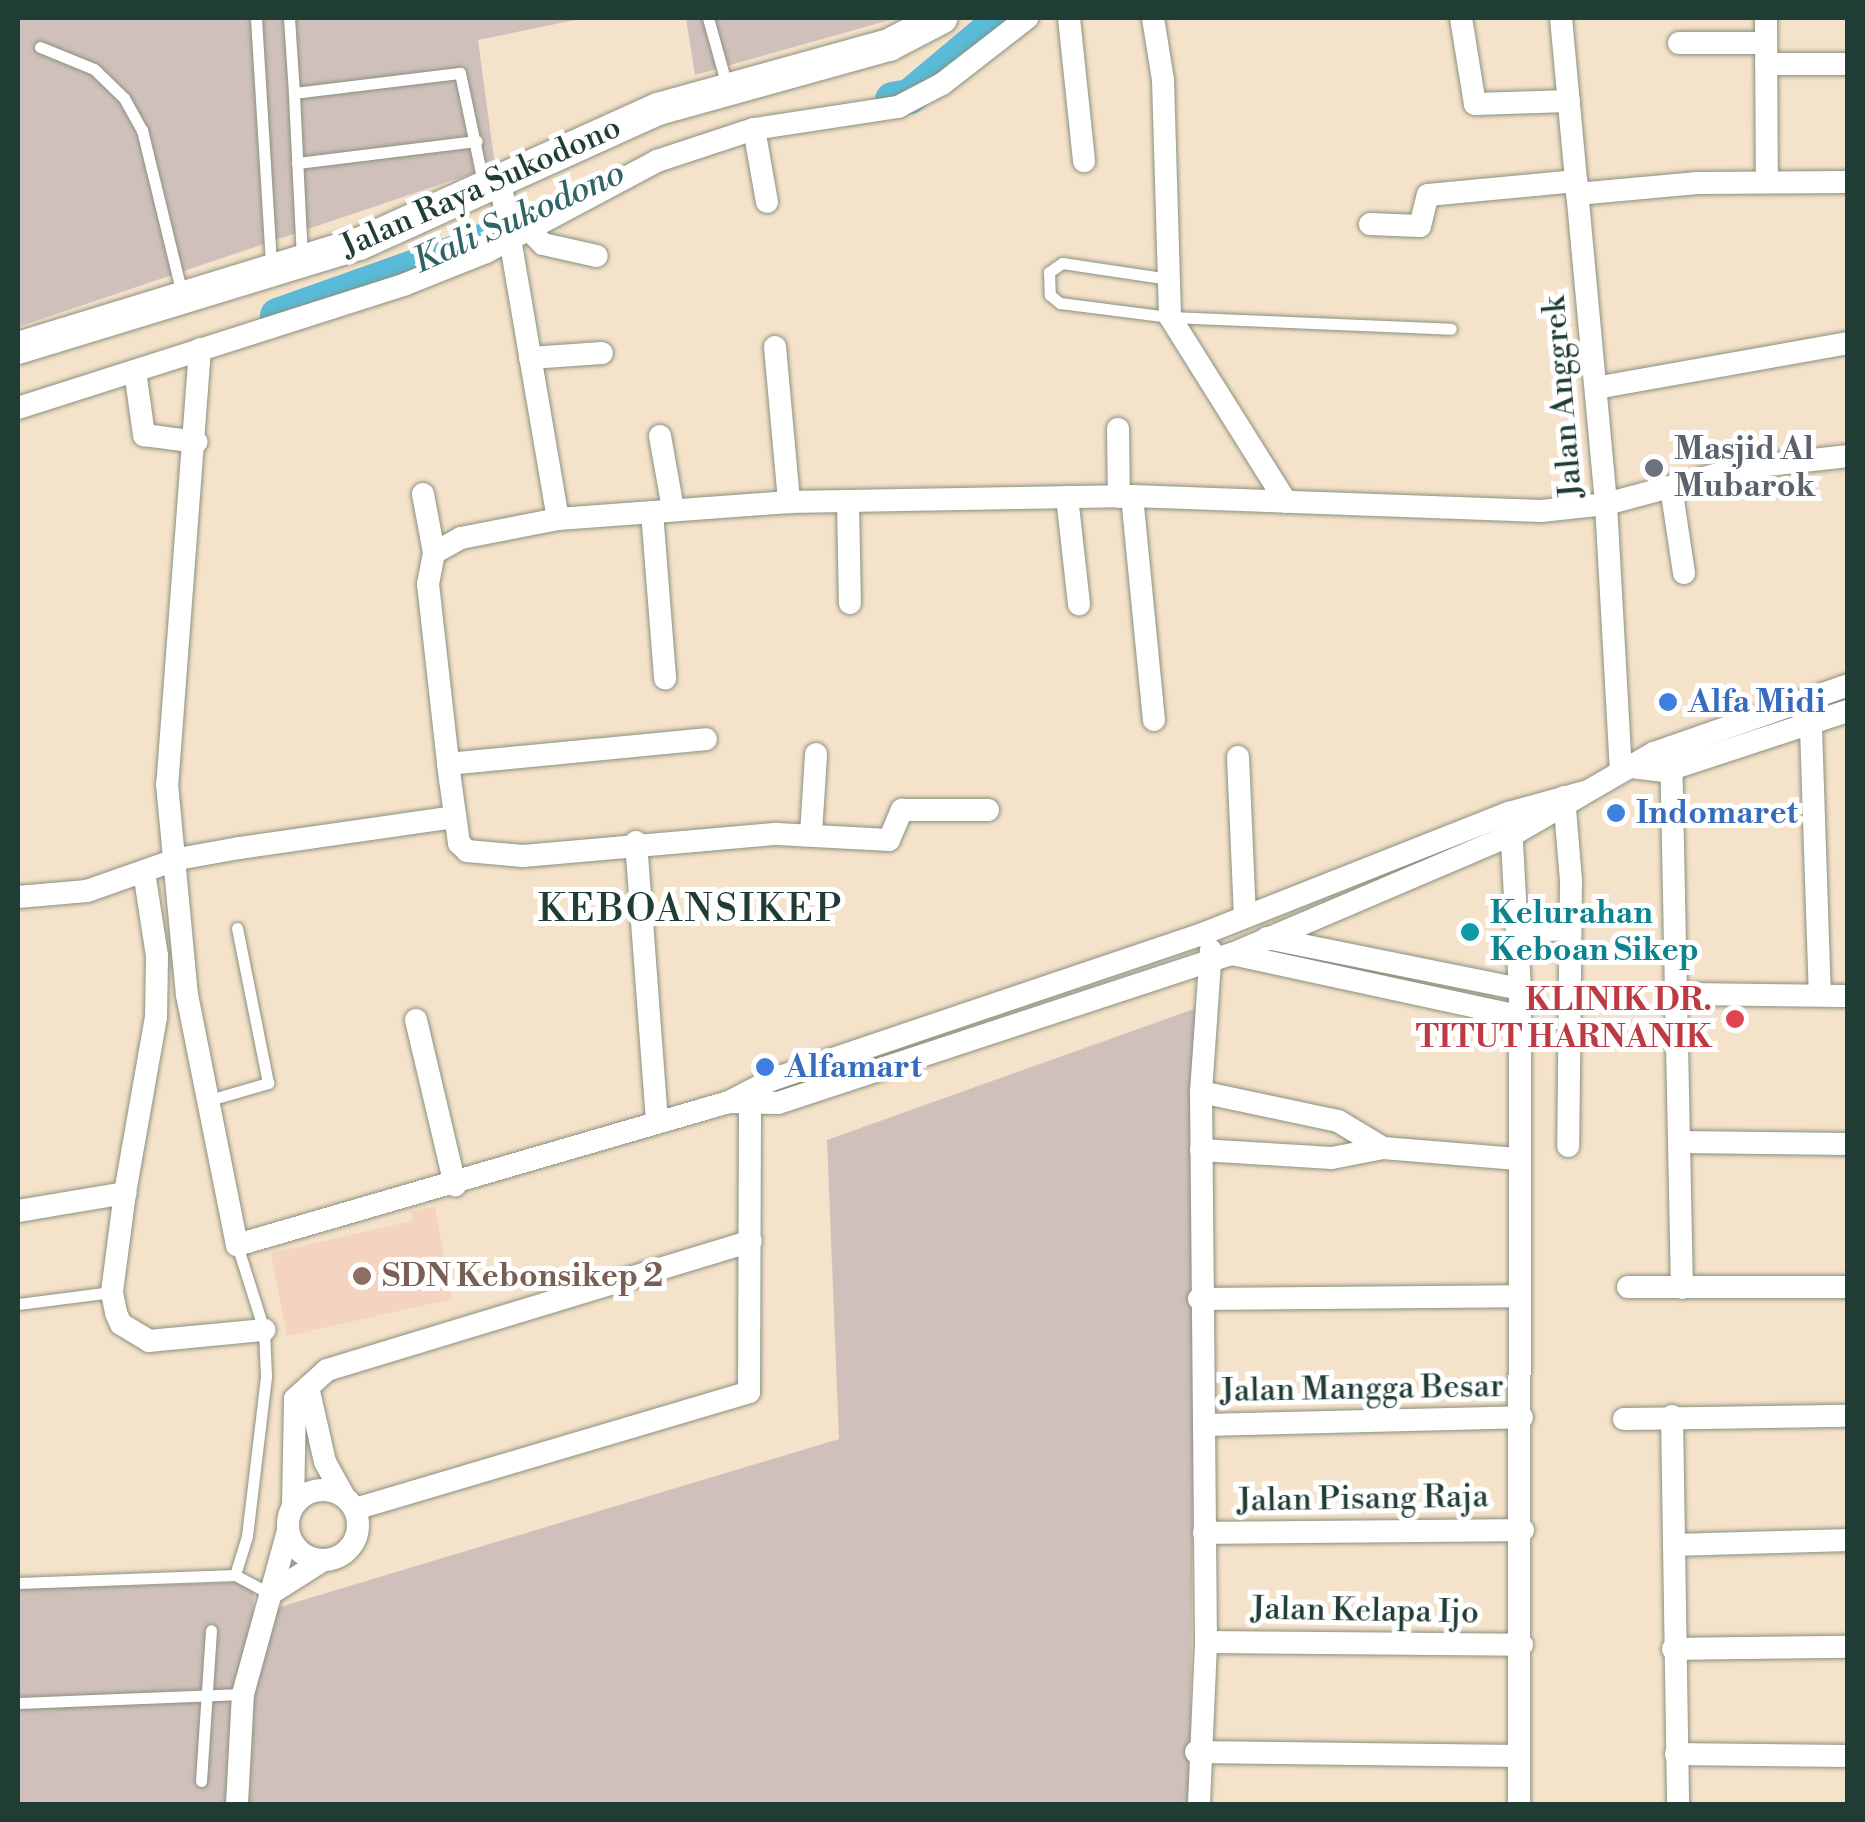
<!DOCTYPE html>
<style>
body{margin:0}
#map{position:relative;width:1865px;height:1822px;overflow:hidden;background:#f5e2ca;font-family:"Libre Bodoni",serif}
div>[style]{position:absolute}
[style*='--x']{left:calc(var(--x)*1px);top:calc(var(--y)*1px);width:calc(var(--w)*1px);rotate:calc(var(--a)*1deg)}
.built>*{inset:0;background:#f4d3c1}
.industrial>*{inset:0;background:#d0c0bc}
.river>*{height:35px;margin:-17.5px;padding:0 17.5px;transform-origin:17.5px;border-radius:17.5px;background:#59bbd7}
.roads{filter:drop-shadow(0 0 2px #8a907f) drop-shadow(0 0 2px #8a907f)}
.service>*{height:11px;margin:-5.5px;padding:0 5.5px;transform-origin:5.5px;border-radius:5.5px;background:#fff}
.minor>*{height:22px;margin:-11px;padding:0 11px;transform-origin:11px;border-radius:11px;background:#fff}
.minor>.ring{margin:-11px;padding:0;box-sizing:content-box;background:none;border:22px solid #fff;border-radius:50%}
.secondary>*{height:32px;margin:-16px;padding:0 16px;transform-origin:16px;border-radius:16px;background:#fff}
.dots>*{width:28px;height:28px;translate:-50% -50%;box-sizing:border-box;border:5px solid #fff;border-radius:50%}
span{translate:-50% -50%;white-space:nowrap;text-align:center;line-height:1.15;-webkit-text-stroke:10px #fff;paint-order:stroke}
.street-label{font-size:32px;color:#1f3d34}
.worship-label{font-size:32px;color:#5b616d;font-weight:700}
.left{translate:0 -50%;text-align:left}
.shop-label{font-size:32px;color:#366cbe;font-weight:700}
.culture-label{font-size:32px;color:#0d838f;font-weight:700}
.health-label{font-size:32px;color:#be3a42;font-weight:700}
.right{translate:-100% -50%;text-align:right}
.education-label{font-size:32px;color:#785e54;font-weight:700}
.water-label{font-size:35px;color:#306365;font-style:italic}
.quarter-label{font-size:38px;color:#1f3d34;letter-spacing:2.5px}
.frame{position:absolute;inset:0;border:20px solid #1f3d34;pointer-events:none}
</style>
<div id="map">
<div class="built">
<i style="clip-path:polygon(435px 1207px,452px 1299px,287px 1336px,271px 1253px,412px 1221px,411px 1211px)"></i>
</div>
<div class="industrial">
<i style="clip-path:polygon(18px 18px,585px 18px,478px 40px,495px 166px,18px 327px)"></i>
<i style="clip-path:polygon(686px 18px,897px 18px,695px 75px)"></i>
<i style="clip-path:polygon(1197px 1008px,1190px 1804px,18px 1804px,18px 1589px,254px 1582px,253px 1615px,839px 1439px,827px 1140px)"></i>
</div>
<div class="river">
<i style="--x:892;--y:99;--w:17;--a:-10"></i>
<i style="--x:909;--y:96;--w:121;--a:-40"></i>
<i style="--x:277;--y:315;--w:207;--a:-19.5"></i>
<i style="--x:472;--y:246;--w:61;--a:-26.1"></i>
</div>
<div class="roads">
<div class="service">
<i style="--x:256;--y:18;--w:247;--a:86.5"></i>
<i style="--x:289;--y:18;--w:75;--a:86.2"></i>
<i style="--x:708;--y:18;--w:71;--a:74.4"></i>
<i style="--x:40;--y:47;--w:58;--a:22.2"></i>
<i style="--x:94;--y:69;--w:42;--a:44"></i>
<i style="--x:124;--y:98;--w:37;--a:61"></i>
<i style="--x:142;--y:130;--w:169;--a:76.3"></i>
<i style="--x:297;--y:163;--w:181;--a:-7"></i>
<i style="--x:302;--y:259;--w:166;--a:-92.8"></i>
<i style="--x:294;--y:93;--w:167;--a:-6.9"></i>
<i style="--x:460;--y:73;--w:111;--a:78.1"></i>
<i style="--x:1169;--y:279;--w:108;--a:-171.5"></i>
<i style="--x:1062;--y:263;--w:16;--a:145"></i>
<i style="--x:1049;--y:272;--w:23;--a:88"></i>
<i style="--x:1050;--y:295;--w:13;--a:39"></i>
<i style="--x:1060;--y:303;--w:111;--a:7.3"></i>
<i style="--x:1170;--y:317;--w:281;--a:2.4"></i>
<i style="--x:206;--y:1101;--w:65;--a:-16.2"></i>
<i style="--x:268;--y:1083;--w:158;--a:-101.3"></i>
<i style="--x:18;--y:1304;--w:95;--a:-7.3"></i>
<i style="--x:235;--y:1575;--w:41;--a:-72.9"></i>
<i style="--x:247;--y:1536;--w:161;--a:-83.2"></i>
<i style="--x:266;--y:1376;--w:46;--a:-92.5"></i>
<i style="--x:264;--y:1330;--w:89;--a:-107.6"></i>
<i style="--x:18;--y:1583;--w:217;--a:-2.1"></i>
<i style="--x:235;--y:1575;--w:40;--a:28"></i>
<i style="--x:18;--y:1703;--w:225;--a:-2.3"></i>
<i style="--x:201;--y:1781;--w:151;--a:-86.2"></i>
</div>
<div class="minor">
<i style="--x:1069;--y:18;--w:144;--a:84"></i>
<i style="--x:1153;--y:18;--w:63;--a:80.8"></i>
<i style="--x:1163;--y:80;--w:237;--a:88.3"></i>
<i style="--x:1170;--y:317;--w:218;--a:57.9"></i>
<i style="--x:1461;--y:18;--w:87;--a:80.8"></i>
<i style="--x:1475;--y:104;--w:94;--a:-1.8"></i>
<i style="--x:1561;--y:18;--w:488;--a:84.7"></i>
<i style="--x:1606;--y:504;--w:266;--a:86.8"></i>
<i style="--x:1766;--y:18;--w:164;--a:89.7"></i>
<i style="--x:1679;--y:43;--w:87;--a:0"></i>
<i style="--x:1766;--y:64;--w:82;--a:0"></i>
<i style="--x:754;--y:129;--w:74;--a:79.9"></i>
<i style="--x:500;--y:180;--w:344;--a:80.3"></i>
<i style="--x:1577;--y:194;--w:121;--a:-5.2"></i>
<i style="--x:1697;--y:183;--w:151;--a:-0.4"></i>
<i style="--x:1370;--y:224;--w:50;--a:2.3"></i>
<i style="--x:1420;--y:226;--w:32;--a:-76"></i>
<i style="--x:1428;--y:195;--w:149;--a:-5.4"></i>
<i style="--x:526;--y:227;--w:24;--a:45"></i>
<i style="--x:543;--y:244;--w:55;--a:12.5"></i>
<i style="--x:775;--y:347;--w:156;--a:84.8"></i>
<i style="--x:200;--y:349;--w:436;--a:94.3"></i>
<i style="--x:167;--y:784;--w:212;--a:84.6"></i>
<i style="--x:187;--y:995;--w:255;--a:78.7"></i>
<i style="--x:237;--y:1245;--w:512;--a:-16.21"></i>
<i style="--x:729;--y:1102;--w:47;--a:-27.6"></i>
<i style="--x:771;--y:1080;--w:458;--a:-18.7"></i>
<i style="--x:1205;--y:933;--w:326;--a:-21.6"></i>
<i style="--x:1508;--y:813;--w:79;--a:-15.4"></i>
<i style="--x:530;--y:358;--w:72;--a:-4"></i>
<i style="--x:135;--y:371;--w:65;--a:82"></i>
<i style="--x:144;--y:435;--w:53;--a:7.5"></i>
<i style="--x:1596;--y:388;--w:256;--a:-10.1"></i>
<i style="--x:18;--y:408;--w:407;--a:-17.7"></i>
<i style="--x:406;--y:284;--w:86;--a:-21.8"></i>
<i style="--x:486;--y:252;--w:194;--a:-28"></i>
<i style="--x:657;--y:161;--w:102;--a:-18.3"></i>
<i style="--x:754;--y:129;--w:146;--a:-8.7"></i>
<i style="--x:898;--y:107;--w:50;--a:-27.6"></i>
<i style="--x:942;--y:84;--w:108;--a:-37.8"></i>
<i style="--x:1118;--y:429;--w:68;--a:89.2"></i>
<i style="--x:660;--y:436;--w:74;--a:79.9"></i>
<i style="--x:1671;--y:487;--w:87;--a:81.4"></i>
<i style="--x:423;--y:494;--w:60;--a:79.4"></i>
<i style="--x:434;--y:553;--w:32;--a:101"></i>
<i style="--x:428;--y:584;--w:196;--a:83.6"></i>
<i style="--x:450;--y:779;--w:65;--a:82"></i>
<i style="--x:459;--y:843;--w:11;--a:45"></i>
<i style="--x:467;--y:851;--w:56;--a:5.1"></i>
<i style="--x:523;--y:856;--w:255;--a:-5"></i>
<i style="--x:777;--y:834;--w:112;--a:3.1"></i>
<i style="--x:889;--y:840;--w:33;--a:-67"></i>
<i style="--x:902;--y:810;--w:86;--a:0"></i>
<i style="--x:1132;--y:496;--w:225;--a:84.4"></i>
<i style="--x:1067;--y:497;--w:108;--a:83.6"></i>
<i style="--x:848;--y:503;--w:100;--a:88.9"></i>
<i style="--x:652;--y:512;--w:167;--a:85.5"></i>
<i style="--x:434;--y:553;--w:31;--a:-29"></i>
<i style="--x:461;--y:538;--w:99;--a:-11.1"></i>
<i style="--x:558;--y:519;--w:232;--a:-4.2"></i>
<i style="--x:789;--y:502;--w:343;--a:-1"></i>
<i style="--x:1132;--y:496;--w:409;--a:2.1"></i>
<i style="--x:1541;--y:511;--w:65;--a:-6.1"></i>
<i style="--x:1606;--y:504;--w:139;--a:-15"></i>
<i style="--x:1740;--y:468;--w:109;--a:-6.3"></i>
<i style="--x:1810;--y:698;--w:297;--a:88.1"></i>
<i style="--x:1671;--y:747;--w:541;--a:88.84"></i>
<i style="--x:1238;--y:757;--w:158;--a:87.5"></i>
<i style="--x:448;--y:764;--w:259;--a:-5.5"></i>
<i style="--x:1631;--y:767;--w:34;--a:7"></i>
<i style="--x:1665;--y:771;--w:193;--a:-18.2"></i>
<i style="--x:1564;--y:797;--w:83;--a:85.2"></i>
<i style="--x:1571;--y:880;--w:266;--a:90.6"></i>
<i style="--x:1511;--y:824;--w:165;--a:86.9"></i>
<i style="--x:1520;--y:989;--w:815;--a:90.07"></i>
<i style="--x:811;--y:834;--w:80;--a:-86.4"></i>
<i style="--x:636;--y:842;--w:281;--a:85.7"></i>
<i style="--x:144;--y:872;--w:85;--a:81.2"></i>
<i style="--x:157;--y:956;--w:61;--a:90.9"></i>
<i style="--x:156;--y:1017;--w:179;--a:100"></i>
<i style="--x:125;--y:1193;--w:100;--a:97.5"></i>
<i style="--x:112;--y:1292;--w:21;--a:79"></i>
<i style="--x:116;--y:1313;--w:12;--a:66"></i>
<i style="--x:121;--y:1324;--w:33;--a:31"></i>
<i style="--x:149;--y:1341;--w:116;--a:-5.5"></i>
<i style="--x:18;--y:897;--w:69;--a:-5"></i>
<i style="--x:87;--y:891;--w:96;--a:-19.4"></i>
<i style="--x:178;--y:859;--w:62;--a:-10.2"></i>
<i style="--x:239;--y:848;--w:218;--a:-8.2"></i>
<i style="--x:1518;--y:932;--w:48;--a:-3.6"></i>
<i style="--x:1267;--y:938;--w:258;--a:11.4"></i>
<i style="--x:1232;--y:954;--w:294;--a:12.2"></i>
<i style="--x:1680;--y:994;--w:168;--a:0.7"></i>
<i style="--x:416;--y:1020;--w:170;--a:76.7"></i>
<i style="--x:1201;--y:1092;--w:140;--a:12"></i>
<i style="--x:1338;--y:1121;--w:52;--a:31"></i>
<i style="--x:729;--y:1102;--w:49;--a:1.2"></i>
<i style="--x:778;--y:1103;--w:478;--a:-18.2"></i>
<i style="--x:1232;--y:954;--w:306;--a:-23.1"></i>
<i style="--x:1514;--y:834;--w:162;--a:-30.1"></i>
<i style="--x:1654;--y:753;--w:206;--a:-19.3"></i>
<i style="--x:1681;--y:1142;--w:167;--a:0.7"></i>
<i style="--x:1201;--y:1150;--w:131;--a:3.5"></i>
<i style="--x:1332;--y:1158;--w:52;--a:-11.1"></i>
<i style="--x:1383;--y:1148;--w:135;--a:4.7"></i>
<i style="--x:18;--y:1211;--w:109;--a:-9.5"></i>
<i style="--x:1628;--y:1287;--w:220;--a:0"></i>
<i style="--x:1199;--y:1299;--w:319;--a:-0.5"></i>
<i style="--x:308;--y:1387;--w:77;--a:77.2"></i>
<i style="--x:325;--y:1462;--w:38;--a:61"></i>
<i style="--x:1672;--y:1416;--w:388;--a:89.1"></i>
<i style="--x:1624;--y:1419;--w:224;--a:-0.8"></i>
<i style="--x:1204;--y:1425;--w:318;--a:-1.4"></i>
<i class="ring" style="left:288px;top:1490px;width:48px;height:48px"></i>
<i style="--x:293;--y:1506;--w:107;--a:-88.9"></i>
<i style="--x:295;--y:1399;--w:43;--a:-42.2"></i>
<i style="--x:327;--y:1370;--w:443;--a:-16.9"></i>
<i style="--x:355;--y:1509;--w:411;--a:-16.5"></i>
<i style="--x:749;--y:1392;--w:299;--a:-89.8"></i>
<i style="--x:1204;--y:1533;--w:319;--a:-0.5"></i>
<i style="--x:1674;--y:1545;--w:174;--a:-1.6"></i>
<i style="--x:270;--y:1594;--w:62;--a:-32.4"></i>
<i style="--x:1206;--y:1642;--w:316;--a:0.5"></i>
<i style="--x:1673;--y:1649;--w:175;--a:-0.7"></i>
<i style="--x:1196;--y:1752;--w:323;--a:0.7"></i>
<i style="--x:1676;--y:1754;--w:172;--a:0.7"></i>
<i style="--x:237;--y:1804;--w:110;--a:-86.9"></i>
<i style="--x:243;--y:1694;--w:169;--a:-74.6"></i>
<i style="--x:1199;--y:1804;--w:162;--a:-87.5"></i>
<i style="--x:1206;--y:1642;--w:550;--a:-90.52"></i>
<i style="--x:1201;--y:1092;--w:142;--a:-86"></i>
</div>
<div class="secondary">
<i style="--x:18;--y:348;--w:357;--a:-17"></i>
<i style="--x:359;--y:244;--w:328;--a:-24.3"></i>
<i style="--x:658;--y:109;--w:240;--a:-15.5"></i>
<i style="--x:889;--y:45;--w:59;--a:-27.4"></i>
</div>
</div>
<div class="dots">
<i style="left:1654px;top:468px;background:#6b7280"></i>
<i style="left:1668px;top:702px;background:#3f7fe0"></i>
<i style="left:1616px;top:813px;background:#3f7fe0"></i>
<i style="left:1470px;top:932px;background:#0f9aa8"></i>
<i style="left:1735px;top:1019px;background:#e0444e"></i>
<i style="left:765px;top:1067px;background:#3f7fe0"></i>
<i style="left:362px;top:1276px;background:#8d6e63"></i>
</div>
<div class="street-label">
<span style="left:481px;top:187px;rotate:-24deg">Jalan Raya Sukodono</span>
<span style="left:1563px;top:397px;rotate:-95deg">Jalan Anggrek</span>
<span style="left:1362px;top:1389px;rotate:-1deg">Jalan Mangga Besar</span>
<span style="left:1363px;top:1499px;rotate:-1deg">Jalan Pisang Raja</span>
<span style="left:1365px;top:1611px;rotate:1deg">Jalan Kelapa Ijo</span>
</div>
<div class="worship-label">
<span class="left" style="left:1674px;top:468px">Masjid Al<br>Mubarok</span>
</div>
<div class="shop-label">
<span class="left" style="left:1688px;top:702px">Alfa Midi</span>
<span class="left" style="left:1636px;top:813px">Indomaret</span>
<span class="left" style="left:785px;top:1067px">Alfamart</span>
</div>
<div class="culture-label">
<span class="left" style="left:1490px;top:932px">Kelurahan<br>Keboan Sikep</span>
</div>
<div class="health-label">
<span class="right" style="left:1712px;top:1019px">KLINIK DR.<br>TITUT HARNANIK</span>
</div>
<div class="education-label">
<span class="left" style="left:382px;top:1276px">SDN Kebonsikep 2</span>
</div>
<div class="water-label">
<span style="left:519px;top:218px;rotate:-24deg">Kali Sukodono</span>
</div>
<div class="quarter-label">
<span style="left:691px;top:910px">KEBOANSIKEP</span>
</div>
<div class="frame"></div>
</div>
